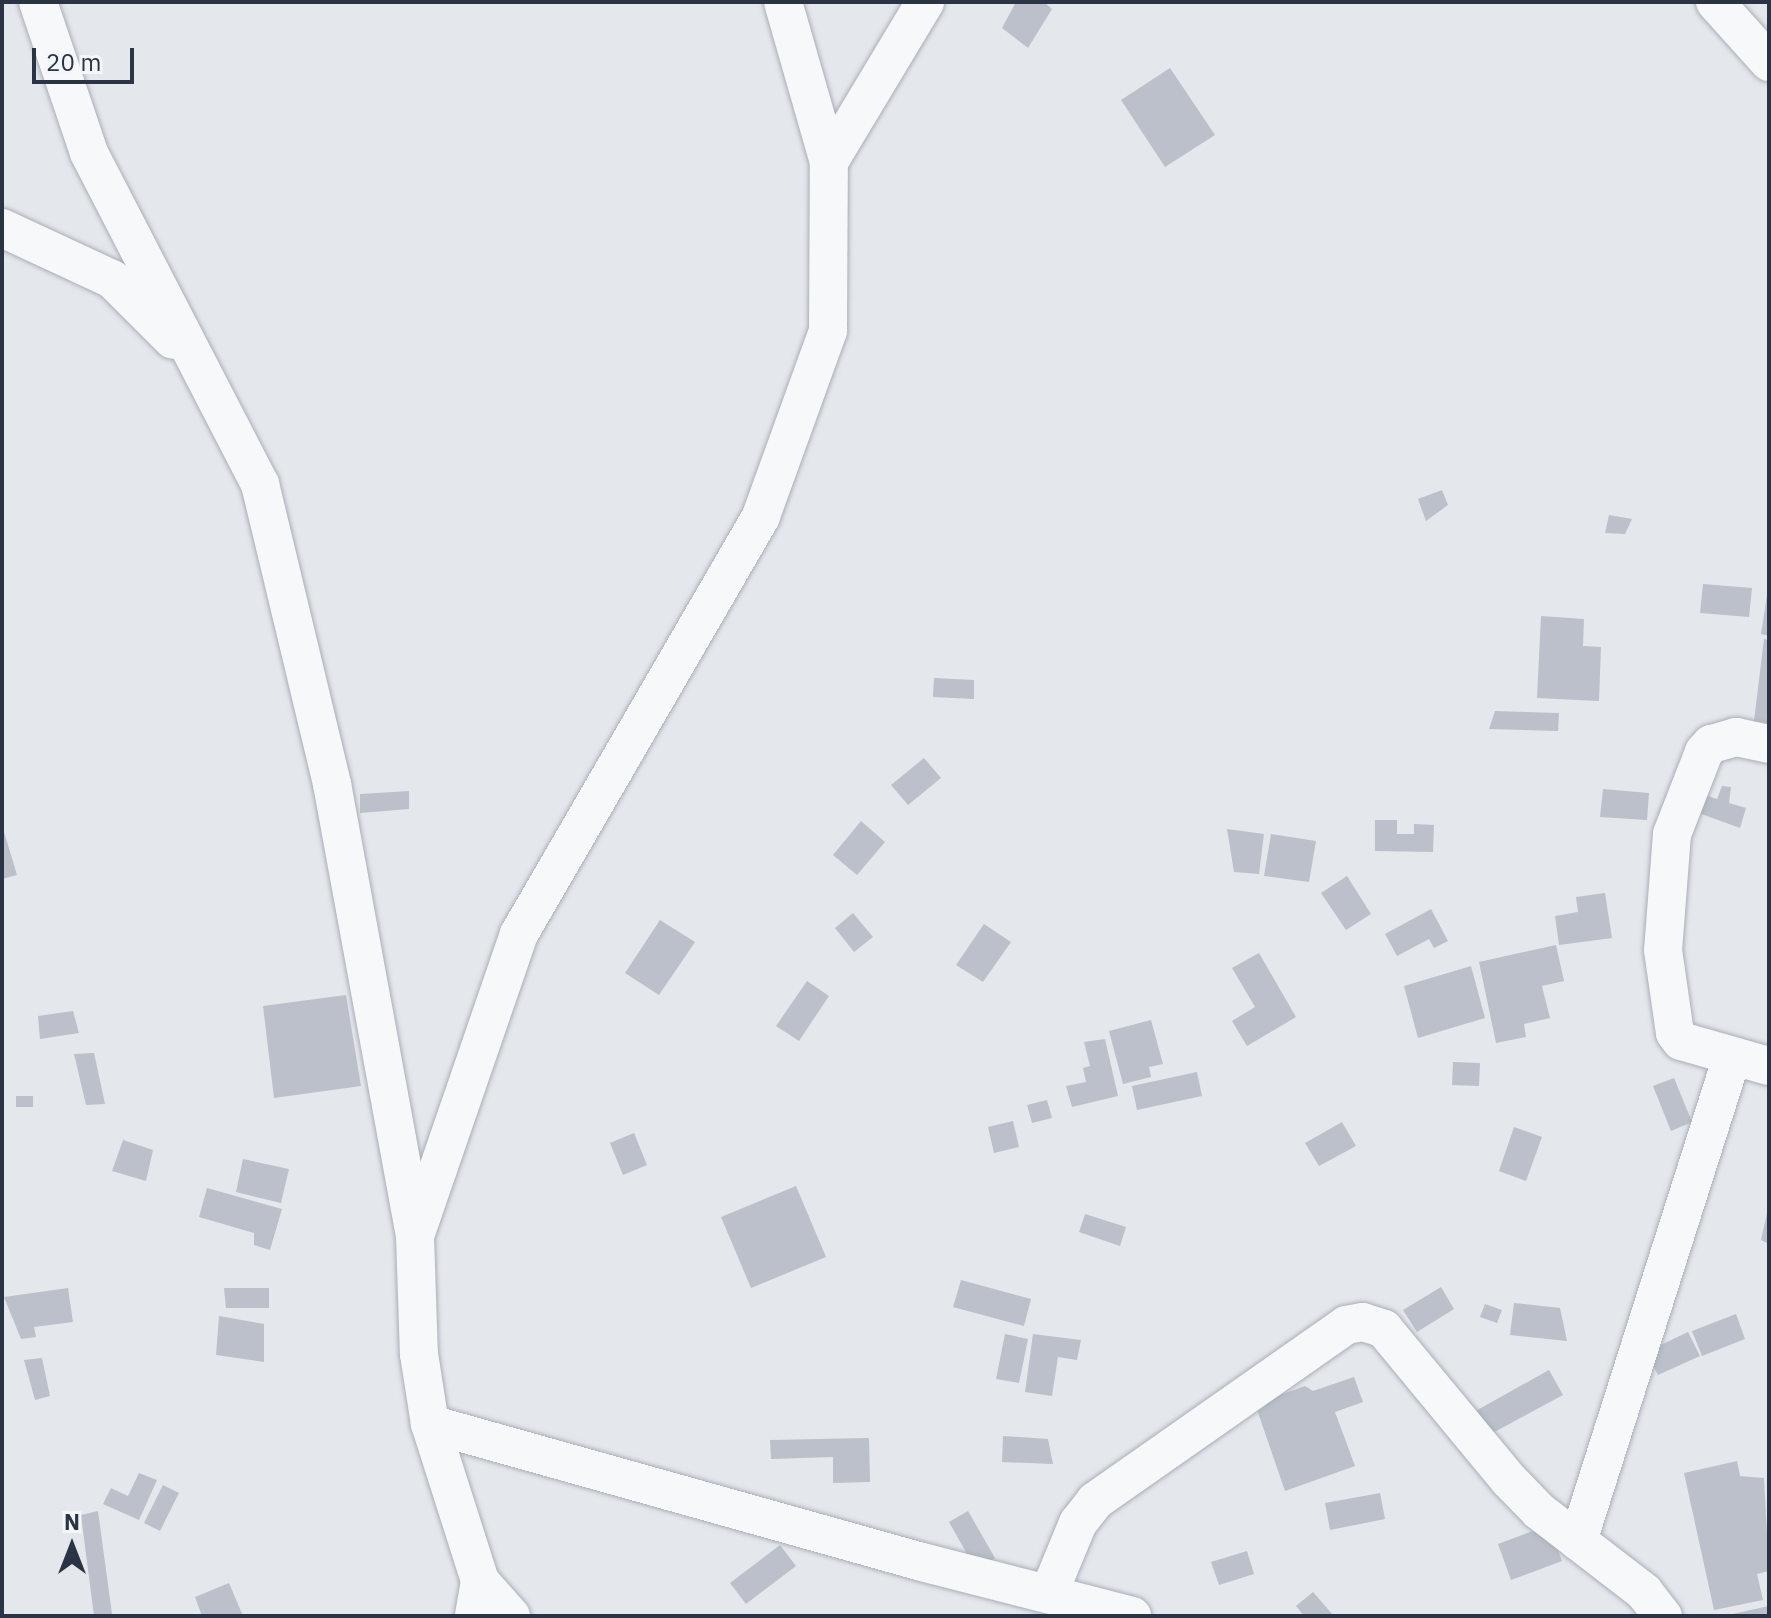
<!DOCTYPE html>
<style>
body{margin:0}
#map{position:relative;width:1771px;height:1618px;overflow:hidden;background:#e4e7ec;font-family:"IBM Plex Sans",sans-serif}
div>[style]{position:absolute}
[style*='--x']{left:calc(var(--x)*1px);top:calc(var(--y)*1px);width:calc(var(--w)*1px);rotate:calc(var(--a)*1deg)}
.building>*{inset:0;background:#bbc0ca}
.roads{filter:drop-shadow(0 0 2px #a9aeb7) drop-shadow(0 0 2px #a9aeb7)}
.minor>*{height:38px;margin:-19px;padding:0 19px;transform-origin:19px;border-radius:19px;background:#f7f8fa}
span{translate:-50% -50%;white-space:nowrap;text-align:center;line-height:1.15;-webkit-text-stroke:6px #f4f6f9;paint-order:stroke}
.frame{position:absolute;inset:0;border:4px solid #2b3445;pointer-events:none}
.north{position:absolute;left:32px;top:1506px;width:80px;height:80px;-webkit-text-stroke:6px #f4f6f9;paint-order:stroke;rotate:0deg;font-size:22px;font-weight:700;line-height:32px;text-align:center;color:#2b3445}
.north::after{content:'';display:block;margin:auto;width:28px;height:36px;background:#2b3445;clip-path:polygon(50% 0,100% 100%,50% 72%,0 100%)}
.scale{position:absolute;left:32px;top:48px;width:102px;height:36px;box-sizing:border-box;border:4px solid #2b3445;border-top:0;padding-left:10px;font-size:24px;line-height:28px;white-space:nowrap;color:#2b3445;-webkit-text-stroke:6px #f4f6f9;paint-order:stroke}
</style>
<div id="map">
<div class="building">
<i style="clip-path:polygon(1016px 2px,1044px 2px,1052px 9px,1028px 48px,1002px 28px)"></i>
<i style="clip-path:polygon(1170px 68px,1215px 135px,1165px 167px,1121px 100px)"></i>
<i style="clip-path:polygon(1442px 490px,1448px 505px,1426px 521px,1418px 499px)"></i>
<i style="clip-path:polygon(1609px 515px,1632px 519px,1625px 534px,1605px 533px)"></i>
<i style="clip-path:polygon(1703px 584px,1752px 588px,1749px 617px,1700px 613px)"></i>
<i style="clip-path:polygon(1767px 595px,1769px 595px,1769px 636px,1761px 634px)"></i>
<i style="clip-path:polygon(1541px 616px,1584px 619px,1583px 646px,1601px 647px,1599px 701px,1537px 698px)"></i>
<i style="clip-path:polygon(1764px 639px,1769px 640px,1769px 723px,1754px 721px)"></i>
<i style="clip-path:polygon(934px 678px,974px 680px,974px 699px,933px 697px)"></i>
<i style="clip-path:polygon(1495px 711px,1559px 713px,1558px 731px,1489px 729px)"></i>
<i style="clip-path:polygon(924px 758px,941px 778px,908px 805px,891px 785px)"></i>
<i style="clip-path:polygon(1722px 786px,1731px 787px,1729px 803px,1746px 808px,1740px 828px,1693px 811px,1699px 793px,1717px 799px)"></i>
<i style="clip-path:polygon(1603px 789px,1649px 793px,1647px 820px,1600px 817px)"></i>
<i style="clip-path:polygon(409px 791px,409px 809px,360px 813px,360px 794px)"></i>
<i style="clip-path:polygon(1375px 820px,1397px 820px,1397px 834px,1414px 834px,1414px 824px,1434px 825px,1433px 852px,1375px 851px)"></i>
<i style="clip-path:polygon(861px 821px,885px 842px,857px 875px,833px 855px)"></i>
<i style="clip-path:polygon(2px 825px,17px 875px,2px 879px)"></i>
<i style="clip-path:polygon(1227px 829px,1264px 834px,1259px 874px,1234px 872px)"></i>
<i style="clip-path:polygon(1271px 834px,1316px 841px,1309px 882px,1264px 876px)"></i>
<i style="clip-path:polygon(1347px 876px,1371px 914px,1346px 930px,1321px 893px)"></i>
<i style="clip-path:polygon(1605px 893px,1612px 938px,1559px 945px,1555px 916px,1578px 912px,1576px 897px)"></i>
<i style="clip-path:polygon(1431px 909px,1448px 941px,1434px 948px,1429px 939px,1397px 956px,1385px 934px)"></i>
<i style="clip-path:polygon(853px 913px,873px 937px,854px 952px,835px 928px)"></i>
<i style="clip-path:polygon(660px 920px,695px 942px,659px 995px,625px 973px)"></i>
<i style="clip-path:polygon(984px 924px,1011px 942px,983px 982px,956px 965px)"></i>
<i style="clip-path:polygon(1556px 945px,1564px 981px,1542px 986px,1550px 1018px,1524px 1024px,1526px 1037px,1496px 1043px,1479px 962px)"></i>
<i style="clip-path:polygon(1259px 953px,1296px 1017px,1247px 1046px,1232px 1021px,1255px 1007px,1232px 968px)"></i>
<i style="clip-path:polygon(1471px 966px,1485px 1018px,1418px 1038px,1404px 986px)"></i>
<i style="clip-path:polygon(807px 981px,829px 996px,799px 1041px,776px 1026px)"></i>
<i style="clip-path:polygon(346px 995px,361px 1086px,274px 1098px,263px 1006px)"></i>
<i style="clip-path:polygon(73px 1011px,79px 1033px,40px 1039px,38px 1016px)"></i>
<i style="clip-path:polygon(1151px 1020px,1163px 1064px,1149px 1067px,1151px 1077px,1123px 1084px,1109px 1031px)"></i>
<i style="clip-path:polygon(1105px 1039px,1118px 1096px,1072px 1107px,1066px 1086px,1086px 1082px,1083px 1068px,1090px 1066px,1084px 1042px)"></i>
<i style="clip-path:polygon(94px 1053px,105px 1104px,86px 1105px,74px 1054px)"></i>
<i style="clip-path:polygon(1453px 1062px,1480px 1063px,1479px 1086px,1452px 1085px)"></i>
<i style="clip-path:polygon(1197px 1072px,1202px 1096px,1137px 1110px,1132px 1086px)"></i>
<i style="clip-path:polygon(1674px 1078px,1692px 1122px,1671px 1131px,1653px 1086px)"></i>
<i style="clip-path:polygon(16px 1096px,33px 1096px,33px 1107px,16px 1107px)"></i>
<i style="clip-path:polygon(1047px 1100px,1052px 1118px,1032px 1123px,1027px 1105px)"></i>
<i style="clip-path:polygon(1013px 1121px,1019px 1147px,994px 1153px,988px 1127px)"></i>
<i style="clip-path:polygon(1342px 1122px,1356px 1146px,1319px 1166px,1305px 1143px)"></i>
<i style="clip-path:polygon(1514px 1127px,1542px 1137px,1526px 1181px,1499px 1171px)"></i>
<i style="clip-path:polygon(634px 1133px,647px 1165px,623px 1175px,610px 1143px)"></i>
<i style="clip-path:polygon(123px 1140px,153px 1150px,146px 1181px,112px 1171px)"></i>
<i style="clip-path:polygon(243px 1159px,289px 1169px,281px 1203px,236px 1192px)"></i>
<i style="clip-path:polygon(796px 1186px,826px 1257px,751px 1288px,721px 1217px)"></i>
<i style="clip-path:polygon(207px 1188px,282px 1209px,270px 1250px,254px 1245px,254px 1233px,199px 1217px)"></i>
<i style="clip-path:polygon(1768px 1209px,1769px 1210px,1769px 1244px,1761px 1240px)"></i>
<i style="clip-path:polygon(1085px 1214px,1126px 1227px,1120px 1246px,1079px 1232px)"></i>
<i style="clip-path:polygon(961px 1280px,1031px 1299px,1024px 1326px,953px 1307px)"></i>
<i style="clip-path:polygon(1441px 1287px,1454px 1309px,1417px 1332px,1403px 1310px)"></i>
<i style="clip-path:polygon(68px 1288px,73px 1322px,34px 1327px,36px 1337px,21px 1339px,4px 1297px)"></i>
<i style="clip-path:polygon(224px 1288px,269px 1288px,269px 1308px,226px 1308px)"></i>
<i style="clip-path:polygon(1514px 1303px,1560px 1308px,1567px 1341px,1510px 1335px)"></i>
<i style="clip-path:polygon(1485px 1304px,1502px 1310px,1497px 1323px,1480px 1317px)"></i>
<i style="clip-path:polygon(1736px 1314px,1745px 1339px,1702px 1356px,1692px 1331px)"></i>
<i style="clip-path:polygon(219px 1316px,264px 1324px,264px 1362px,216px 1355px)"></i>
<i style="clip-path:polygon(1688px 1332px,1700px 1356px,1658px 1375px,1646px 1352px)"></i>
<i style="clip-path:polygon(1005px 1334px,1028px 1339px,1019px 1383px,996px 1379px)"></i>
<i style="clip-path:polygon(1033px 1334px,1081px 1340px,1077px 1360px,1058px 1357px,1052px 1396px,1025px 1392px)"></i>
<i style="clip-path:polygon(42px 1358px,50px 1396px,35px 1400px,24px 1360px)"></i>
<i style="clip-path:polygon(1549px 1370px,1563px 1395px,1487px 1436px,1472px 1413px)"></i>
<i style="clip-path:polygon(1354px 1377px,1363px 1402px,1335px 1412px,1355px 1466px,1285px 1491px,1255px 1404px,1305px 1386px,1313px 1391px)"></i>
<i style="clip-path:polygon(1003px 1436px,1048px 1439px,1053px 1464px,1002px 1462px)"></i>
<i style="clip-path:polygon(869px 1438px,870px 1482px,833px 1483px,833px 1457px,771px 1459px,770px 1440px)"></i>
<i style="clip-path:polygon(1737px 1461px,1740px 1476px,1764px 1478px,1769px 1571px,1757px 1574px,1763px 1600px,1714px 1610px,1684px 1473px)"></i>
<i style="clip-path:polygon(139px 1473px,157px 1480px,139px 1520px,103px 1504px,111px 1488px,128px 1496px)"></i>
<i style="clip-path:polygon(163px 1485px,179px 1493px,160px 1531px,144px 1523px)"></i>
<i style="clip-path:polygon(1380px 1493px,1385px 1519px,1330px 1530px,1325px 1503px)"></i>
<i style="clip-path:polygon(98px 1511px,112px 1614px,94px 1616px,81px 1515px)"></i>
<i style="clip-path:polygon(968px 1511px,995px 1558px,976px 1570px,949px 1522px)"></i>
<i style="clip-path:polygon(1549px 1525px,1562px 1561px,1511px 1580px,1498px 1544px)"></i>
<i style="clip-path:polygon(780px 1545px,796px 1566px,746px 1604px,730px 1583px)"></i>
<i style="clip-path:polygon(1247px 1551px,1254px 1574px,1219px 1585px,1211px 1562px)"></i>
<i style="clip-path:polygon(229px 1583px,243px 1616px,202px 1616px,195px 1597px)"></i>
<i style="clip-path:polygon(1313px 1592px,1334px 1616px,1304px 1616px,1296px 1606px)"></i>
<i style="clip-path:polygon(1769px 1606px,1769px 1616px,1728px 1616px,1728px 1615px)"></i>
</div>
<div class="roads">
<div class="minor">
<i style="--x:38;--y:2;--w:159;--a:71.3"></i>
<i style="--x:89;--y:153;--w:373;--a:62.7"></i>
<i style="--x:260;--y:484;--w:309;--a:76.5"></i>
<i style="--x:332;--y:784;--w:460;--a:79.6"></i>
<i style="--x:415;--y:1236;--w:118;--a:88.1"></i>
<i style="--x:419;--y:1354;--w:71;--a:81.1"></i>
<i style="--x:430;--y:1424;--w:165;--a:72.3"></i>
<i style="--x:480;--y:1581;--w:36;--a:100"></i>
<i style="--x:783;--y:2;--w:166;--a:74"></i>
<i style="--x:1715;--y:2;--w:81;--a:48"></i>
<i style="--x:2;--y:228;--w:121;--a:24.9"></i>
<i style="--x:112;--y:279;--w:86;--a:45"></i>
<i style="--x:1769;--y:744;--w:34;--a:-168"></i>
<i style="--x:1736;--y:737;--w:26;--a:164"></i>
<i style="--x:1711;--y:744;--w:11;--a:131"></i>
<i style="--x:1704;--y:752;--w:88;--a:111.3"></i>
<i style="--x:1672;--y:834;--w:116;--a:94.4"></i>
<i style="--x:1663;--y:950;--w:84;--a:81.8"></i>
<i style="--x:1675;--y:1033;--w:10;--a:53"></i>
<i style="--x:1681;--y:1041;--w:91;--a:15.9"></i>
<i style="--x:416;--y:1233;--w:316;--a:-71"></i>
<i style="--x:519;--y:934;--w:483;--a:-59.9"></i>
<i style="--x:761;--y:516;--w:197;--a:-70.1"></i>
<i style="--x:828;--y:331;--w:169;--a:-89.7"></i>
<i style="--x:829;--y:162;--w:187;--a:-59"></i>
<i style="--x:430;--y:1424;--w:511;--a:15.67"></i>
<i style="--x:922;--y:1562;--w:217;--a:14.4"></i>
<i style="--x:1578;--y:1541;--w:508;--a:-72.35"></i>
<i style="--x:480;--y:1581;--w:47;--a:48.5"></i>
<i style="--x:1049;--y:1593;--w:76;--a:-67.5"></i>
<i style="--x:1078;--y:1523;--w:28;--a:-52"></i>
<i style="--x:1095;--y:1501;--w:307;--a:-35"></i>
<i style="--x:1346;--y:1325;--w:17;--a:-10"></i>
<i style="--x:1363;--y:1322;--w:22;--a:18"></i>
<i style="--x:1384;--y:1329;--w:196;--a:50.4"></i>
<i style="--x:1509;--y:1480;--w:43;--a:45.9"></i>
<i style="--x:1539;--y:1511;--w:133;--a:37.6"></i>
<i style="--x:1644;--y:1592;--w:31;--a:52"></i>
</div>
</div>
<div class="frame"></div>
<div class="north">N</div>
<div class="scale">20 m</div>
</div>
